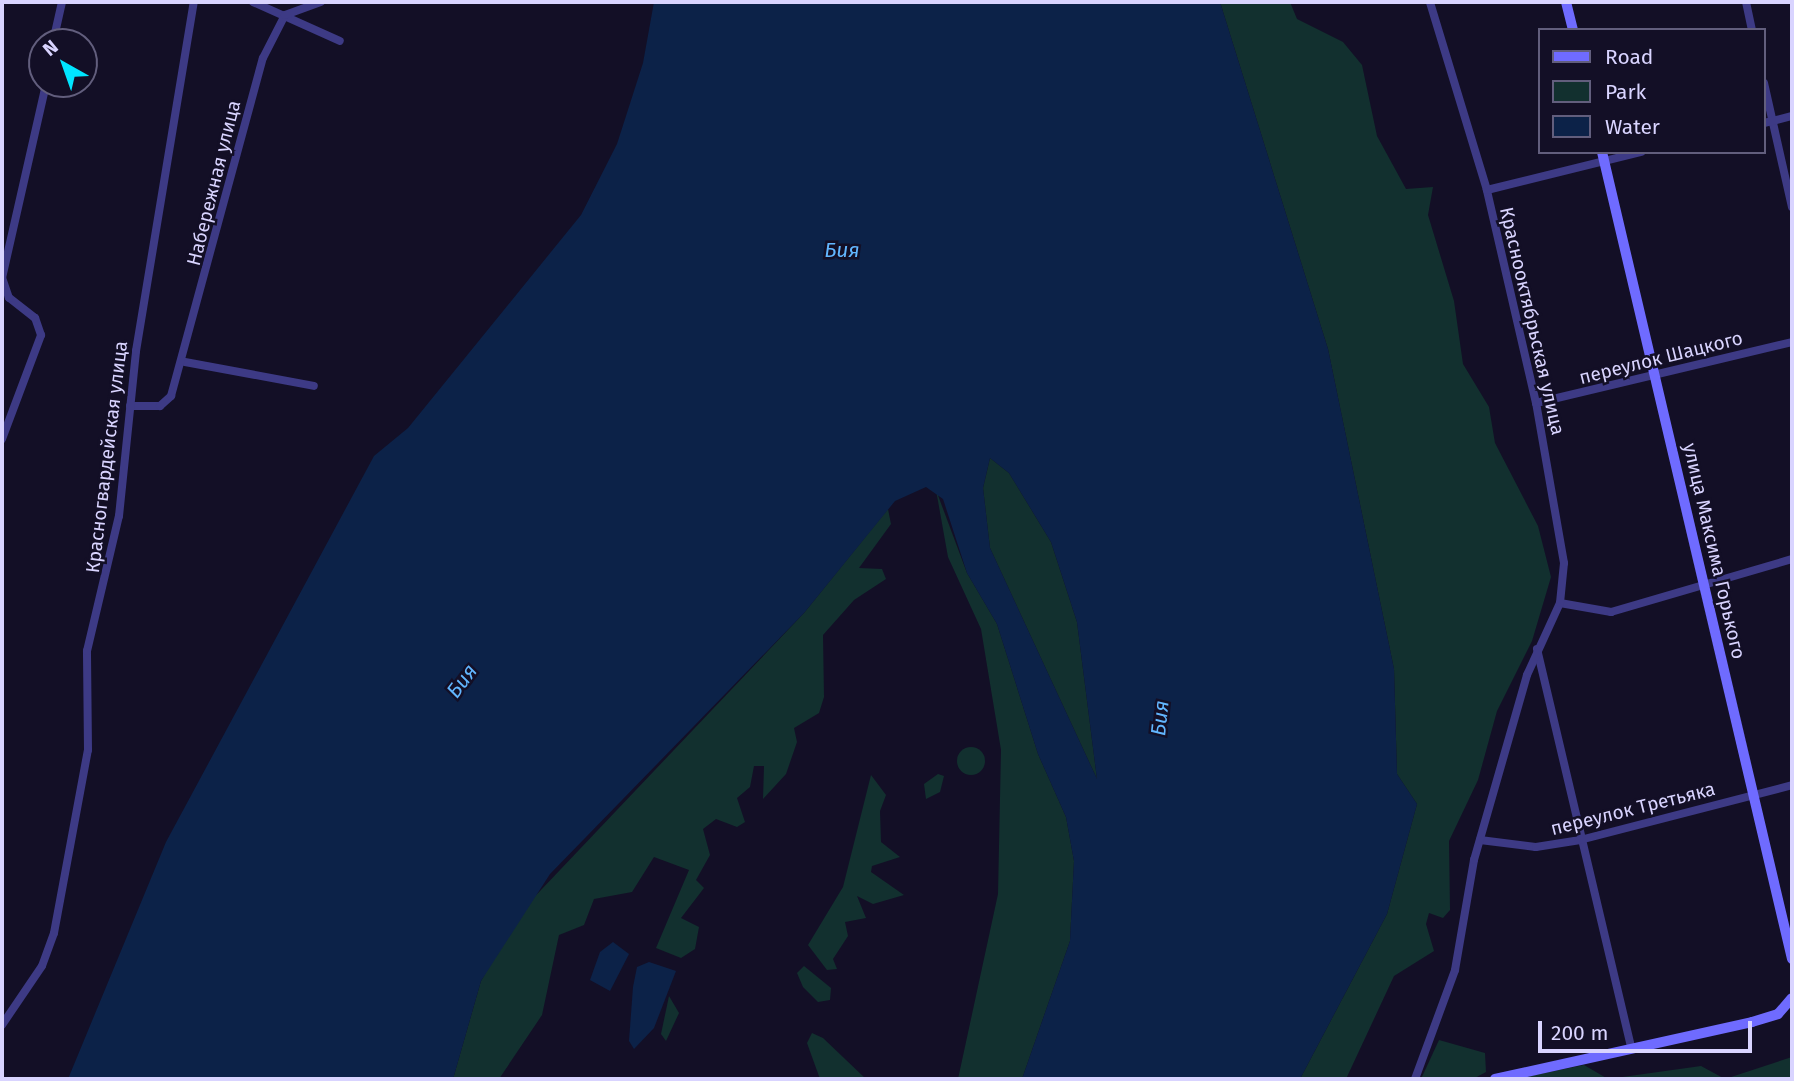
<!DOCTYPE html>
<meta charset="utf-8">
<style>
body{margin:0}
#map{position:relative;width:1794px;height:1081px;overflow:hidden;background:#130f26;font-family:"Fira Sans",sans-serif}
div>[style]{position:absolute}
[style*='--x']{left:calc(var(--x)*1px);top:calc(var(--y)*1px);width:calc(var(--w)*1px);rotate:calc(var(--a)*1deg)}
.green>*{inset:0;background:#12302f}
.round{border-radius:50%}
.water>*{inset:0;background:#0c2248}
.minor>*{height:8px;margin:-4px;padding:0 4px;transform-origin:4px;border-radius:4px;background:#3d3a85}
.secondary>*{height:10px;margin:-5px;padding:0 5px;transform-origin:5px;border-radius:5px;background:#6f6bff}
span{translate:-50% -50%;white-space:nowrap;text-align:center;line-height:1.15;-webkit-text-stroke:5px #130f26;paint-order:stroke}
.street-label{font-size:19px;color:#d9d4ff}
.water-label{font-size:21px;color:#62b6ff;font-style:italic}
.frame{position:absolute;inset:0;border:4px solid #d9d4ff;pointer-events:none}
.legend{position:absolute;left:1538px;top:28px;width:228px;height:126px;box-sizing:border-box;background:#130f26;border:2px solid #625e7d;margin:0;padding:9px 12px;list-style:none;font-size:21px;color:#d9d4ff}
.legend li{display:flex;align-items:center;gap:14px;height:35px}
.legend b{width:35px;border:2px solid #625e7d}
.north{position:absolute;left:28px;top:28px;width:70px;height:70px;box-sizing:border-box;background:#130f26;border:2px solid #625e7d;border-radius:50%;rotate:320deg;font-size:19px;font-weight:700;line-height:28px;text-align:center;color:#d9d4ff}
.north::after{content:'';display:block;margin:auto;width:24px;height:32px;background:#00e5ff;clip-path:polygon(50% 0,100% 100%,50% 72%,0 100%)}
.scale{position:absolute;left:1538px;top:1021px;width:214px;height:32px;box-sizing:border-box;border:4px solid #d9d4ff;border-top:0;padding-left:9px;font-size:21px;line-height:24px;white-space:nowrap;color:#d9d4ff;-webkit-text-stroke:5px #130f26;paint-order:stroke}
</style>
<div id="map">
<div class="green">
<i style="clip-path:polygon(1220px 2px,1290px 2px,1297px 19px,1343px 42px,1362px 65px,1377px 136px,1406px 189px,1433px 187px,1428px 215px,1454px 301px,1463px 364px,1489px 407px,1495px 443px,1538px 526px,1551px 577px,1532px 641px,1497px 711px,1478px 780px,1449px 841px,1450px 910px,1443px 918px,1429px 913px,1426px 924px,1434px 951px,1394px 976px,1346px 1079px,1300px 1079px,1387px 914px,1417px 804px,1397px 774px,1394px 669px,1328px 349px)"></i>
<i style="clip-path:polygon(990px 458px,1009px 473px,1051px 542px,1077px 622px,1097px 779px,990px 548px,983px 488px)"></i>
<i style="clip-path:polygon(936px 490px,967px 573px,997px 624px,1038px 754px,1066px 817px,1074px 861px,1070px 941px,1022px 1079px,958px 1079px,998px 894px,1001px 750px,981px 629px,948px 557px)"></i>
<i style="clip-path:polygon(888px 509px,891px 524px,859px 568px,882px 569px,886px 579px,854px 600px,823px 635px,824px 697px,819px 713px,794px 728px,797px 742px,786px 774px,763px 799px,764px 766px,754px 766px,750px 787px,737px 798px,745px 822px,737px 827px,716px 819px,703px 829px,710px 855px,696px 880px,704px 888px,681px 918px,699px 927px,695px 949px,681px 958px,656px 948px,689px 870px,654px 857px,632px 892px,594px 899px,584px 925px,559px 935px,542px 1015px,499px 1079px,453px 1079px,481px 981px,522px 910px,804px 613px)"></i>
<i class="round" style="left:957px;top:747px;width:28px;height:28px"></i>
<i style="clip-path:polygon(938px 774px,944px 776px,940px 792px,926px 799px,924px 784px)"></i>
<i style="clip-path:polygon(871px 775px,886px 795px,880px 811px,881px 842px,900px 857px,872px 866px,871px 872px,904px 895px,873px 904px,857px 896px,866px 918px,845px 922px,848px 936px,833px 959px,837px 969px,827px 970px,808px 945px,843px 887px)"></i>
<i style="clip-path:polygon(804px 966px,831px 988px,830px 1000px,818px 1002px,803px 987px,797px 973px)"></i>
<i style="clip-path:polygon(669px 996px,679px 1013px,666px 1041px,661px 1034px)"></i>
<i style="clip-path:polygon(812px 1033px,823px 1038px,866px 1079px,820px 1079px,807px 1043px)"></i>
<i style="clip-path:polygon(1439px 1040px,1485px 1053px,1486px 1072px,1473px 1079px,1421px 1079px)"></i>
<i style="clip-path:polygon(1792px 1057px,1792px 1079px,1516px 1079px,1584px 1065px,1608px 1079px,1701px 1066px,1725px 1079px)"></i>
</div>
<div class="water">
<i style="clip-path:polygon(evenodd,654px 2px,1220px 2px,1328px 349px,1394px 669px,1397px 774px,1417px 804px,1387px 914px,1300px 1079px,1022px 1079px,1070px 941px,1074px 861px,1066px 817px,1038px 754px,997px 624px,967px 573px,943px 499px,926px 487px,895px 501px,804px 613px,550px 874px,481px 981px,453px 1079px,68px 1079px,166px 842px,374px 456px,408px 428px,581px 215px,617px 144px,643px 63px,654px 2px,990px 458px,1009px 473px,1051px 542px,1077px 622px,1097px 779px,990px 548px,983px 488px,990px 458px)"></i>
<i style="clip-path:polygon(613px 942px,629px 954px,610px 991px,590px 980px,600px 952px)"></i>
<i style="clip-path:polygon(649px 962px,676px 971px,654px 1028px,634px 1049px,629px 1041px,633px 987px,637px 967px)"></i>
</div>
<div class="minor">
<i style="--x:253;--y:2;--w:95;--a:24.1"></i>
<i style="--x:1746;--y:2;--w:29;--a:78"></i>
<i style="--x:53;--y:42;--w:41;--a:-77.3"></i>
<i style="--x:1764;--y:83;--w:127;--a:77.3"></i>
<i style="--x:1764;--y:123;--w:29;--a:-14"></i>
<i style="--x:1487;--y:190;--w:159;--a:-13.9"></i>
<i style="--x:185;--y:362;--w:131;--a:10.5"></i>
<i style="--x:1536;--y:403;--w:263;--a:-13.4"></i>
<i style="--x:130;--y:406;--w:30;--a:0"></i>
<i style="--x:160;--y:406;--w:15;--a:-42"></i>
<i style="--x:171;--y:396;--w:350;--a:-74.8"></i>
<i style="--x:263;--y:58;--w:48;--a:-62.9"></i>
<i style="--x:285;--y:15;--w:38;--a:-20"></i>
<i style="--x:2;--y:439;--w:111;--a:-69.4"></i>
<i style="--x:41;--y:335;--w:18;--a:-109"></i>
<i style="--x:35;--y:318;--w:33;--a:-142"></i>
<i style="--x:9;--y:298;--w:21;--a:-109"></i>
<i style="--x:2;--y:278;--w:199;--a:-77.2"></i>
<i style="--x:1560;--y:603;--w:52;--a:10"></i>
<i style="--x:1611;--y:612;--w:189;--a:-16.3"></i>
<i style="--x:1537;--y:649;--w:410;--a:76.7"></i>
<i style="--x:1480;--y:840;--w:56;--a:7.1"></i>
<i style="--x:1536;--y:847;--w:45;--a:-9"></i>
<i style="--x:1580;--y:840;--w:219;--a:-14.5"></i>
<i style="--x:2;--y:1025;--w:71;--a:-55.9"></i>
<i style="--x:42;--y:966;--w:35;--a:-70"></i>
<i style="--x:54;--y:933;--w:186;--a:-79.5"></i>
<i style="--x:88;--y:750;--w:99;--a:-90.6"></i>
<i style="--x:87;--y:651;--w:139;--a:-76.7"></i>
<i style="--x:119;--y:516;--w:166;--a:-84.1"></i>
<i style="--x:136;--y:351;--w:354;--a:-80.6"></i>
<i style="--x:1415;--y:1079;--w:116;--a:-69.8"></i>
<i style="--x:1455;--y:970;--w:112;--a:-80.2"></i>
<i style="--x:1474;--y:860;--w:192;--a:-74"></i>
<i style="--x:1527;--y:675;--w:79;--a:-65.4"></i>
<i style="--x:1560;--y:603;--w:40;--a:-84.3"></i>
<i style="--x:1564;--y:563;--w:162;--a:-99.9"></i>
<i style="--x:1536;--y:403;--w:219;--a:-103"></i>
<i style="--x:1487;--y:190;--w:196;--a:-106.9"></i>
</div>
<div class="secondary">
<i style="--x:1566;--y:2;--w:29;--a:76"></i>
<i style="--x:1602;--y:152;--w:829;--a:76.75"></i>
<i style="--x:1495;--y:1079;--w:263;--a:-12.5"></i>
<i style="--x:1752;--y:1022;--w:27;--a:-17"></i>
<i style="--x:1778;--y:1014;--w:21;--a:-49"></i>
</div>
<div class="street-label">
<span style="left:214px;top:183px;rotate:-76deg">Набережная улица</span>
<span style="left:1532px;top:321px;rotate:77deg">Краснооктябрьская улица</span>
<span style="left:1661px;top:358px;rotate:-14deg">переулок Шацкого</span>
<span style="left:107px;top:457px;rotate:-83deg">Красногвардейская улица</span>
<span style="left:1714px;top:551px;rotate:77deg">улица Максима Горького</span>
<span style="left:1633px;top:809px;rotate:-14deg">переулок Третьяка</span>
</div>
<div class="water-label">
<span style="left:842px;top:250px">Бия</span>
<span style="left:462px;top:681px;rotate:-53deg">Бия</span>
<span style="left:1160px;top:718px;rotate:-84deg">Бия</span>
</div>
<div class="frame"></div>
<ul class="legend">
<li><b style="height:9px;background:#6f6bff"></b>Road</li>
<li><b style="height:19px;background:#12302f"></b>Park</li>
<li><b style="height:19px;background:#0c2248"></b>Water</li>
</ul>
<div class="north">N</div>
<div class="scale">200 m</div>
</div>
